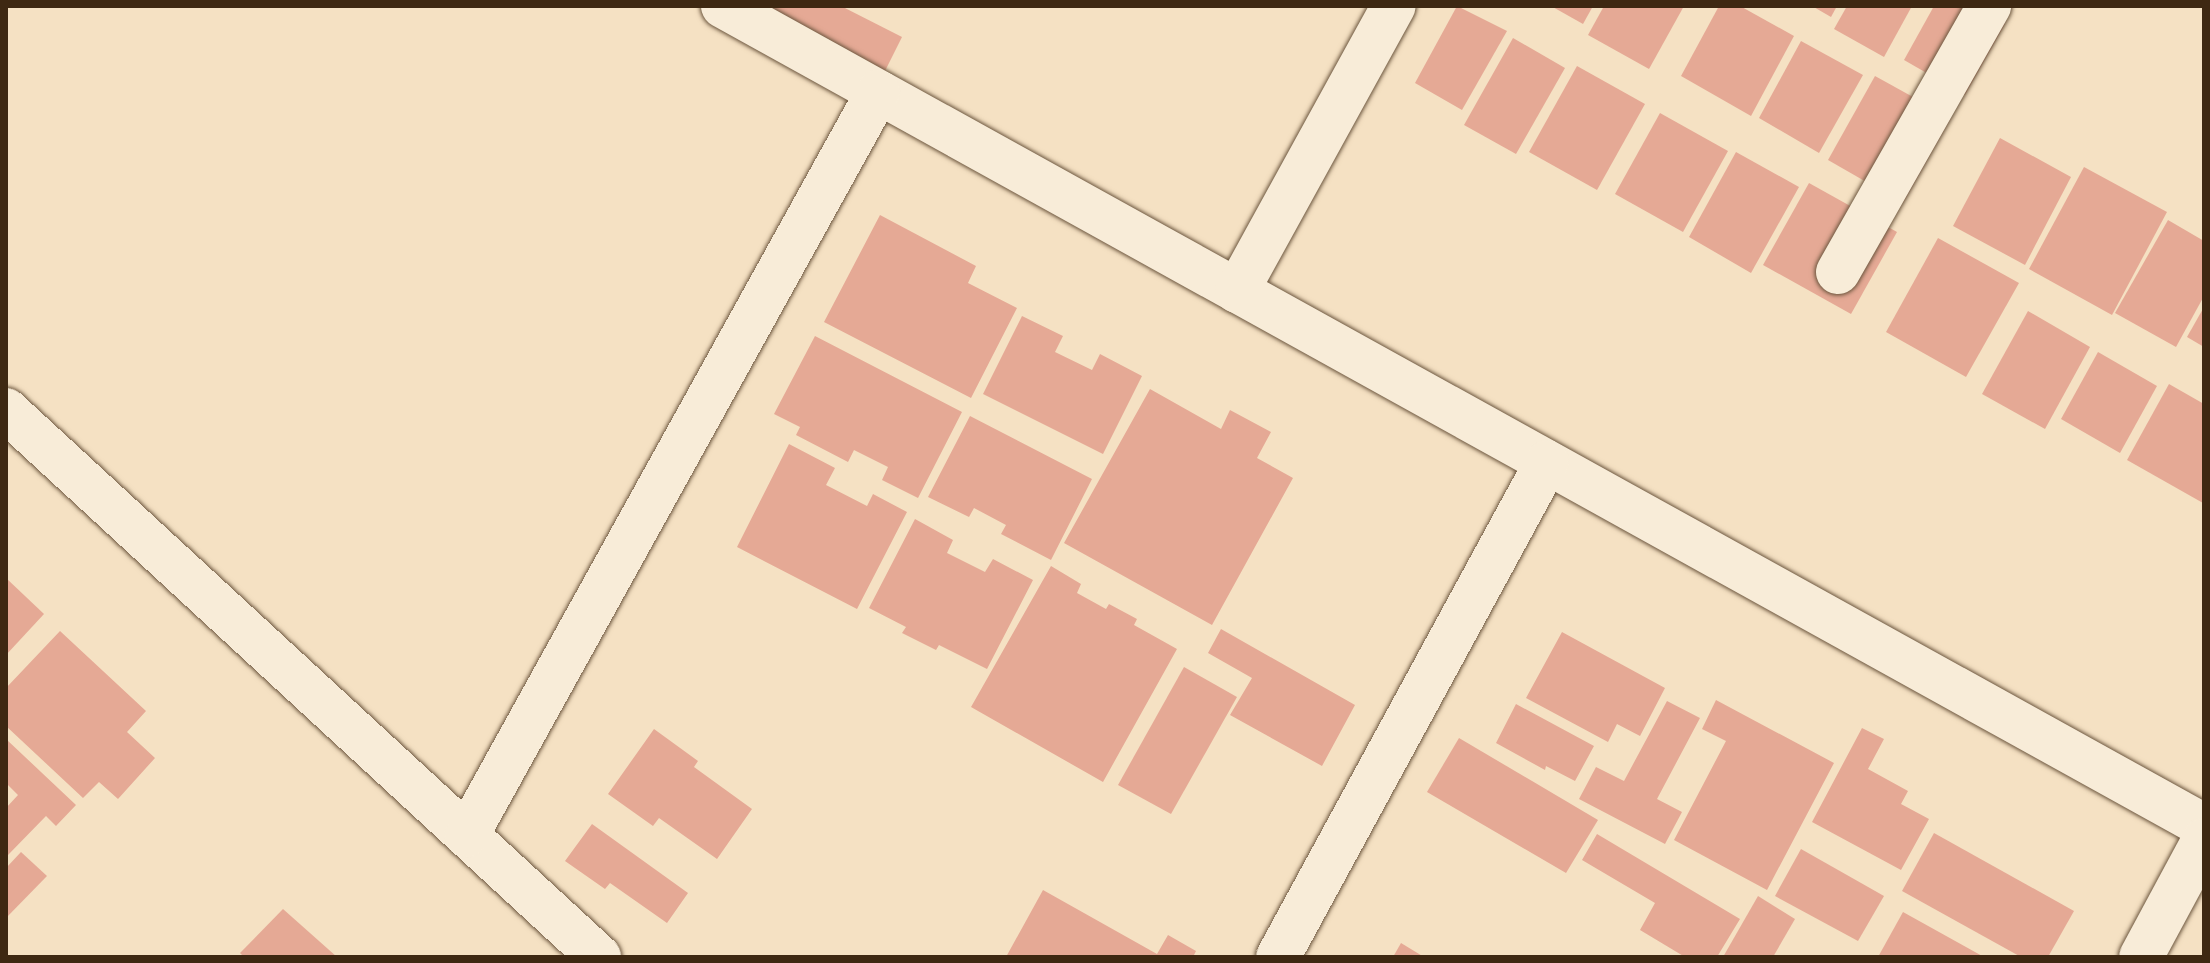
<!DOCTYPE html>
<style>
body{margin:0}
#map{position:relative;width:2210px;height:963px;overflow:hidden;background:#f5e1c3;font-family:Cardo,serif}
div>[style]{position:absolute}
[style*='--x']{left:calc(var(--x)*1px);top:calc(var(--y)*1px);width:calc(var(--w)*1px);rotate:calc(var(--a)*1deg)}
.building>*{inset:0;background:#e5a995}
.roads{filter:drop-shadow(0 0 2px #6c563e) drop-shadow(0 0 2px #6c563e)}
.minor>*{height:44px;margin:-22px;padding:0 22px;transform-origin:22px;border-radius:22px;background:#f8ecd8}
span{translate:-50% -50%;white-space:nowrap;text-align:center;line-height:1.15;-webkit-text-stroke:7px #f8ecd8;paint-order:stroke}
.frame{position:absolute;inset:0;border:8px solid #3e2812;pointer-events:none}
</style>
<div id="map">
<div class="building">
<i style="clip-path:polygon(725px 6px,841px 6px,902px 37px,884px 73px)"></i>
<i style="clip-path:polygon(1457px 6px,1507px 31px,1462px 110px,1415px 83px)"></i>
<i style="clip-path:polygon(1551px 6px,1593px 6px,1583px 24px)"></i>
<i style="clip-path:polygon(1604px 6px,1684px 6px,1649px 69px,1588px 35px)"></i>
<i style="clip-path:polygon(1719px 6px,1740px 6px,1794px 36px,1751px 116px,1681px 76px)"></i>
<i style="clip-path:polygon(1812px 6px,1837px 6px,1831px 17px)"></i>
<i style="clip-path:polygon(1847px 6px,1912px 6px,1884px 57px,1834px 29px)"></i>
<i style="clip-path:polygon(1934px 6px,1972px 6px,2005px 24px,1965px 95px,1904px 60px)"></i>
<i style="clip-path:polygon(1513px 38px,1565px 68px,1516px 154px,1464px 125px)"></i>
<i style="clip-path:polygon(1801px 41px,1863px 75px,1819px 153px,1759px 118px)"></i>
<i style="clip-path:polygon(1577px 66px,1645px 104px,1597px 190px,1529px 152px)"></i>
<i style="clip-path:polygon(1875px 76px,1951px 118px,1903px 203px,1828px 160px)"></i>
<i style="clip-path:polygon(1660px 113px,1728px 151px,1683px 232px,1615px 194px)"></i>
<i style="clip-path:polygon(2000px 138px,2071px 177px,2025px 265px,1953px 226px)"></i>
<i style="clip-path:polygon(1736px 152px,1799px 187px,1751px 273px,1689px 237px)"></i>
<i style="clip-path:polygon(2084px 167px,2167px 212px,2112px 315px,2029px 269px)"></i>
<i style="clip-path:polygon(1809px 183px,1897px 232px,1851px 314px,1763px 265px)"></i>
<i style="clip-path:polygon(880px 215px,976px 266px,968px 283px,1017px 308px,971px 398px,824px 322px)"></i>
<i style="clip-path:polygon(2168px 220px,2204px 241px,2204px 296px,2176px 347px,2115px 313px)"></i>
<i style="clip-path:polygon(1938px 238px,2019px 283px,1966px 377px,1886px 332px)"></i>
<i style="clip-path:polygon(2204px 307px,2204px 347px,2187px 337px)"></i>
<i style="clip-path:polygon(2028px 311px,2090px 347px,2045px 429px,1982px 394px)"></i>
<i style="clip-path:polygon(1022px 316px,1063px 336px,1055px 352px,1092px 370px,1100px 354px,1142px 376px,1103px 454px,983px 394px)"></i>
<i style="clip-path:polygon(815px 336px,962px 412px,918px 498px,882px 480px,888px 467px,854px 450px,848px 462px,796px 435px,800px 427px,774px 414px)"></i>
<i style="clip-path:polygon(2098px 352px,2157px 386px,2120px 453px,2061px 419px)"></i>
<i style="clip-path:polygon(2169px 384px,2204px 404px,2203px 503px,2127px 460px)"></i>
<i style="clip-path:polygon(1150px 389px,1221px 429px,1230px 410px,1271px 432px,1257px 458px,1293px 478px,1212px 625px,1064px 543px)"></i>
<i style="clip-path:polygon(970px 416px,1092px 479px,1051px 560px,1001px 534px,1006px 525px,974px 508px,969px 517px,928px 497px)"></i>
<i style="clip-path:polygon(789px 444px,835px 468px,826px 485px,867px 506px,873px 494px,907px 512px,857px 609px,737px 547px)"></i>
<i style="clip-path:polygon(915px 519px,953px 540px,947px 553px,985px 572px,993px 559px,1033px 580px,987px 669px,939px 645px,936px 650px,902px 633px,906px 627px,869px 608px)"></i>
<i style="clip-path:polygon(1051px 566px,1081px 584px,1077px 593px,1106px 609px,1109px 604px,1137px 619px,1134px 625px,1177px 649px,1103px 782px,971px 707px)"></i>
<i style="clip-path:polygon(6px 578px,44px 614px,6px 655px)"></i>
<i style="clip-path:polygon(1221px 629px,1355px 705px,1322px 766px,1230px 715px,1252px 678px,1208px 653px)"></i>
<i style="clip-path:polygon(60px 631px,146px 711px,127px 732px,155px 758px,118px 799px,99px 782px,83px 798px,6px 726px,6px 688px)"></i>
<i style="clip-path:polygon(1562px 632px,1665px 688px,1640px 736px,1617px 724px,1608px 742px,1526px 698px)"></i>
<i style="clip-path:polygon(1184px 667px,1237px 697px,1171px 814px,1118px 785px)"></i>
<i style="clip-path:polygon(1716px 700px,1834px 763px,1767px 890px,1674px 840px,1726px 741px,1702px 729px)"></i>
<i style="clip-path:polygon(1667px 701px,1700px 718px,1657px 799px,1682px 812px,1665px 844px,1579px 799px,1596px 767px,1624px 781px)"></i>
<i style="clip-path:polygon(1516px 704px,1594px 746px,1575px 781px,1546px 766px,1545px 770px,1496px 743px)"></i>
<i style="clip-path:polygon(1862px 728px,1884px 739px,1868px 769px,1908px 791px,1901px 804px,1929px 819px,1901px 870px,1812px 822px)"></i>
<i style="clip-path:polygon(654px 729px,698px 761px,694px 767px,752px 809px,717px 859px,659px 818px,653px 826px,608px 794px)"></i>
<i style="clip-path:polygon(1459px 738px,1598px 820px,1566px 873px,1427px 792px)"></i>
<i style="clip-path:polygon(6px 739px,76px 805px,56px 826px,46px 816px,8px 855px,6px 808px,18px 795px,6px 783px)"></i>
<i style="clip-path:polygon(592px 824px,688px 893px,667px 923px,610px 883px,605px 889px,565px 861px)"></i>
<i style="clip-path:polygon(1934px 833px,2074px 911px,2048px 957px,2021px 957px,1902px 891px)"></i>
<i style="clip-path:polygon(1597px 834px,1740px 919px,1717px 957px,1685px 957px,1640px 930px,1655px 903px,1582px 860px)"></i>
<i style="clip-path:polygon(1801px 849px,1884px 896px,1858px 941px,1775px 896px)"></i>
<i style="clip-path:polygon(21px 852px,47px 876px,6px 918px,6px 868px)"></i>
<i style="clip-path:polygon(1043px 890px,1157px 954px,1168px 935px,1196px 951px,1193px 957px,1006px 957px)"></i>
<i style="clip-path:polygon(1758px 896px,1795px 919px,1773px 957px,1723px 957px)"></i>
<i style="clip-path:polygon(283px 909px,337px 957px,244px 957px,240px 953px)"></i>
<i style="clip-path:polygon(1903px 912px,1984px 957px,1878px 957px)"></i>
<i style="clip-path:polygon(1401px 943px,1424px 957px,1393px 957px)"></i>
</div>
<div class="roads">
<div class="minor">
<i style="--x:723;--y:6;--w:1693;--a:28.97"></i>
<i style="--x:1838;--y:272;--w:306;--a:-60.4"></i>
<i style="--x:1237;--y:291;--w:325;--a:-61.2"></i>
<i style="--x:6;--y:410;--w:807;--a:42.69"></i>
<i style="--x:467;--y:835;--w:849;--a:-61.05"></i>
<i style="--x:1278;--y:957;--w:563;--a:-61.48"></i>
<i style="--x:2141;--y:957;--w:133;--a:-61.7"></i>
</div>
</div>
<div class="frame"></div>
</div>
